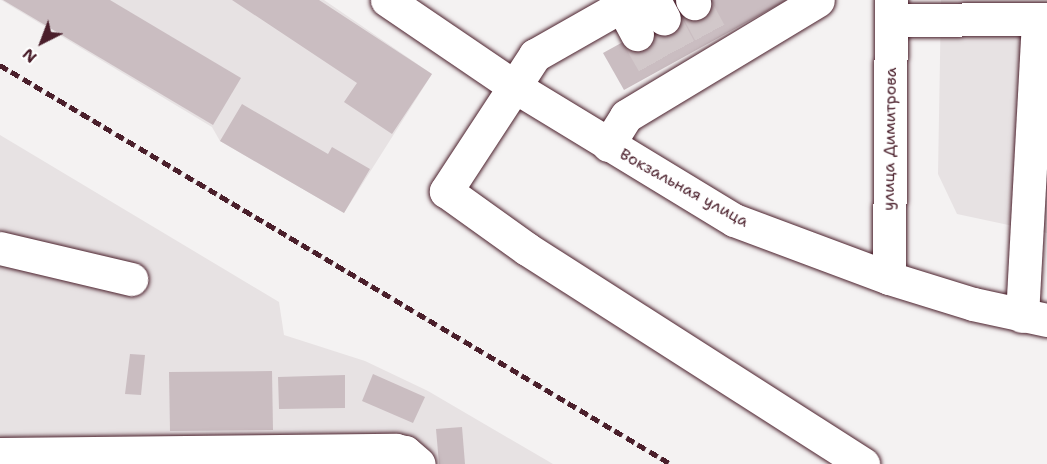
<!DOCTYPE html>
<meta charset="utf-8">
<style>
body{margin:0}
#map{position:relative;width:1047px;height:464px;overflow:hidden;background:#f4f2f2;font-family:"Shantell Sans",sans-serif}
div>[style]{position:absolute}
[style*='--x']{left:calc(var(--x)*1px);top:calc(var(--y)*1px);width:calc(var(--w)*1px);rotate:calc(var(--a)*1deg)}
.built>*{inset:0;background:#e7e2e3}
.building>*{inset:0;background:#cabdc1}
.minor-tunnel>*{height:33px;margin-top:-16.5px;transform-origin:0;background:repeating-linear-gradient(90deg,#d2c8ca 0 33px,transparent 0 49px)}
.roads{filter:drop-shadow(0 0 2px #4a1f2b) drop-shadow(0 0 2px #4a1f2b)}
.minor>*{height:33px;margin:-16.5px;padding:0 16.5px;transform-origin:16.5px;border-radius:16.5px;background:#fff}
.rail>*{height:4.5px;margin-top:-2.25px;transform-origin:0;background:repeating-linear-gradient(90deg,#4a1f2b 0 9px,transparent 0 13.5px)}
span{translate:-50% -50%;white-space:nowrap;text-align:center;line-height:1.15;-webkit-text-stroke:4.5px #fff;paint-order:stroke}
.street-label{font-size:16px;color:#4a1f2b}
.north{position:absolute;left:12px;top:12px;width:60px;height:60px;-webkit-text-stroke:4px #fff;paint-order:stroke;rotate:222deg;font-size:16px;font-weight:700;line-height:24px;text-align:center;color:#4a1f2b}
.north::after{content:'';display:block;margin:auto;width:21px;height:27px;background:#4a1f2b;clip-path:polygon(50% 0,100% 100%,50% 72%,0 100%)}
</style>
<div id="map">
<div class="built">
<i style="clip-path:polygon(1px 0,324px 0,432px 74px,344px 213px,220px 141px,212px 127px)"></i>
<i style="clip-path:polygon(941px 0,1047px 0,1047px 233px,957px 214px,938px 174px)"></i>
<i style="clip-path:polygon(0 135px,279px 302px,284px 335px,365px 361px,428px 391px,553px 464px,0 464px)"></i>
</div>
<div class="building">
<i style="clip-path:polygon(3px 0,110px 0,241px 78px,213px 125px)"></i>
<i style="clip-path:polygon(232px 0,319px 0,432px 74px,392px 134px,344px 102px,357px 83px)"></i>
<i style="clip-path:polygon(699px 0,787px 0,624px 90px,603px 53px)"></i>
<i style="clip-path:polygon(242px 104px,328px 154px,332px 147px,370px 169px,344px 213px,220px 141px)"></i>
<i style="clip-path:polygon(130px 354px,145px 355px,141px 395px,125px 394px)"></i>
<i style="clip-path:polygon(272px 371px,273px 430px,170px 431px,169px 372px)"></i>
<i style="clip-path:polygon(373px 374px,425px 397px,413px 423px,362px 401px)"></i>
<i style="clip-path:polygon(345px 375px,345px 408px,279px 409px,278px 377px)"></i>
<i style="clip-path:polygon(462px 427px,465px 464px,439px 464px,436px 429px)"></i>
</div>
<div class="minor-tunnel">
<i style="--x:694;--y:3;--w:42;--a:61.6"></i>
<i style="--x:664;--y:19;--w:43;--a:62.2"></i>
<i style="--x:637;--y:34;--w:43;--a:60.4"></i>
</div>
<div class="roads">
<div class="minor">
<i style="--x:387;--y:0;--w:151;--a:34.2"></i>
<i style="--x:512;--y:85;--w:260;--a:31.3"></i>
<i style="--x:734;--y:220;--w:165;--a:20.5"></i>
<i style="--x:889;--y:278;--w:88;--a:17.2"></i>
<i style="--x:973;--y:304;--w:76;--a:12.2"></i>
<i style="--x:632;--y:0;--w:112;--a:150.4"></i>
<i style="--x:535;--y:55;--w:163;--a:123.2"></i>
<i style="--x:446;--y:191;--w:100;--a:35.6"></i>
<i style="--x:527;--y:249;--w:399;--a:32.6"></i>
<i style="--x:654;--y:0;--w:21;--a:62"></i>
<i style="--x:692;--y:0;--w:4;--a:56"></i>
<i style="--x:622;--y:6;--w:32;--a:62"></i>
<i style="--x:891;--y:20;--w:156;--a:-0.4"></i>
<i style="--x:608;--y:145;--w:34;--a:-58"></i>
<i style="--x:626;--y:116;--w:224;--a:-31.1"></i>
<i style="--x:0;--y:248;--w:135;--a:13.3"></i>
<i style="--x:889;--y:278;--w:278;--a:-89.6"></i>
<i style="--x:1022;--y:316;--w:297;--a:-86.9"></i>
<i style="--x:0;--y:454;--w:396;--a:-0.6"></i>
<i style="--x:396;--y:450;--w:9;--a:13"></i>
<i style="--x:405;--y:452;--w:18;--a:41"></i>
</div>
</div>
<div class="rail">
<i style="--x:0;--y:65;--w:781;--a:30.74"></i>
</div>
<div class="street-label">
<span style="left:890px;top:139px;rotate:-89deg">улица Димитрова</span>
<span style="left:684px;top:188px;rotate:29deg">Вокзальная улица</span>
</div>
<div class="north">N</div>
</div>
